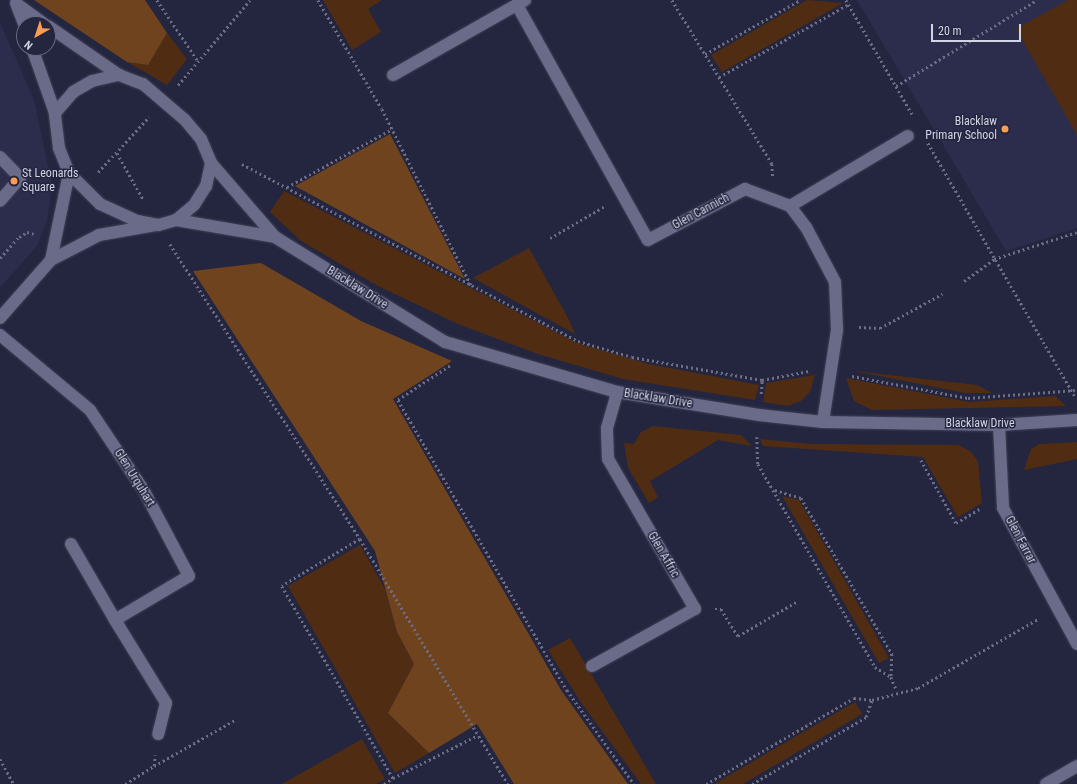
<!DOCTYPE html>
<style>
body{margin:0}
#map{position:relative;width:1077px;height:784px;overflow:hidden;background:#24253f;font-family:"Roboto Condensed",sans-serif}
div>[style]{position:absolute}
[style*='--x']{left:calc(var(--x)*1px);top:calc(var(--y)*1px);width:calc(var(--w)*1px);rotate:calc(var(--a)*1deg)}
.built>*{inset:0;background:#2c2d4d}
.green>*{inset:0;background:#502d12}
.forest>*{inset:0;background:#70431f}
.path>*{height:2.5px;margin-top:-1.25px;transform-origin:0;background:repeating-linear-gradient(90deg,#6d6e85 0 2px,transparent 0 5px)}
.roads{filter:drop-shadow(0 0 1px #414157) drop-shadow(0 0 1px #414157)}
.lane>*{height:12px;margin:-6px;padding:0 6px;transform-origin:6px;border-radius:6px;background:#696b89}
.street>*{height:12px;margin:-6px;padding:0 6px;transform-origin:6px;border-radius:6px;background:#696b89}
.secondary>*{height:12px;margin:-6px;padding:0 6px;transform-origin:6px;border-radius:6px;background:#696b89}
.dots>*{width:11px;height:11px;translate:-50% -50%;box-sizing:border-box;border:2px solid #24253f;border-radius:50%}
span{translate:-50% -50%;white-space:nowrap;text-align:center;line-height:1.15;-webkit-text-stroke:3px #24253f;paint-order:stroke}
.poi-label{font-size:12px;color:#d2d4e5}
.right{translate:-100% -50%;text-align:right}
.left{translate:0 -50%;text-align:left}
.street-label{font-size:12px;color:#d2d4e5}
.north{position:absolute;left:16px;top:16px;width:40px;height:40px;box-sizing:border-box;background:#24253f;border:1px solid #6a6b81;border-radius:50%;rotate:219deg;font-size:11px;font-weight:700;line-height:16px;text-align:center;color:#d2d4e5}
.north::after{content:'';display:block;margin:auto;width:14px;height:18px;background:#fc9d53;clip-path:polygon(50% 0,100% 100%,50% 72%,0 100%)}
.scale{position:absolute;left:931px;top:24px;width:90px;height:18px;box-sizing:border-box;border:2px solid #d2d4e5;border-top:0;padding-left:5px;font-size:12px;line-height:14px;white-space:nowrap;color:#d2d4e5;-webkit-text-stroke:3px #24253f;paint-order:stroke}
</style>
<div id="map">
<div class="built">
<i style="clip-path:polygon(857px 0,1077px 0,1077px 228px,1006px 251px)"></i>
<i style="clip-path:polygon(0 22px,34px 100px,52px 185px,47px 221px,37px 246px,0 288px)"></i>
</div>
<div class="green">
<i style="clip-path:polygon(323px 0,382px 0,368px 9px,381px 32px,352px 50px)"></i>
<i style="clip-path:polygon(807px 0,843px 3px,722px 72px,711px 55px)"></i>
<i style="clip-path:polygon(1068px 0,1077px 0,1077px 135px,1016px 29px)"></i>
<i style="clip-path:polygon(167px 33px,187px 59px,167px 85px,127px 62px,148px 65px)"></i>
<i style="clip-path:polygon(284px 191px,577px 343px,649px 364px,759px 385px,755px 400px,623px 379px,538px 354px,458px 324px,378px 286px,301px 241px,270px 212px)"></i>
<i style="clip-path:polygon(529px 248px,568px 318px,575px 334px,473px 278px)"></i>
<i style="clip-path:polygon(854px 371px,977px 385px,992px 393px,965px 393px)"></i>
<i style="clip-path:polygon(815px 375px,810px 392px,801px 401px,788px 406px,763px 402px,766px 383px)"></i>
<i style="clip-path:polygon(846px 378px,969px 402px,1055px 396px,1066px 406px,872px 410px,854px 401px)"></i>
<i style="clip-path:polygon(653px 426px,741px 435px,752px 446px,718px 440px,650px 481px,658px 497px,649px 503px,628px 468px,624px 443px,634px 444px,641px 432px)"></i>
<i style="clip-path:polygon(760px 439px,813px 444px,958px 445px,970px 451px,978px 461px,982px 503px,958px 517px,923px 457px,763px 446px)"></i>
<i style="clip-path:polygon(1077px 442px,1077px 459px,1024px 470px,1031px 449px,1039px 444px)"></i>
<i style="clip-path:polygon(782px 496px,799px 500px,889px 658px,879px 663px)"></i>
<i style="clip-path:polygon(360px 545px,385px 589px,397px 632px,414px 664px,388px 713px,429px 753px,395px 773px,288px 586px)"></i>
<i style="clip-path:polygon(570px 638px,656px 784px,641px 784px,582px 704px,548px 650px)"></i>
<i style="clip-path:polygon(855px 702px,862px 714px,743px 784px,714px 784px)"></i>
<i style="clip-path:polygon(362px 739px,385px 779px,376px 784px,282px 784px)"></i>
</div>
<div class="forest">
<i style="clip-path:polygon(34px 0,145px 0,167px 33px,148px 65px,127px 62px)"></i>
<i style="clip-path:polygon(390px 134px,465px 279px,295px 186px)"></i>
<i style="clip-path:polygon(261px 263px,361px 321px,452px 361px,393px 399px,561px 690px,628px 784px,514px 784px,477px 724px,429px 753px,388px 713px,414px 664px,397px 632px,375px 551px,193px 271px)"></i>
</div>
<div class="path">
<i style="--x:157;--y:0;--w:73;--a:56.1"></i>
<i style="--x:318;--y:0;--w:126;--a:59.6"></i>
<i style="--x:382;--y:109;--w:199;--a:63.2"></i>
<i style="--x:672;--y:0;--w:192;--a:58.6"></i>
<i style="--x:772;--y:164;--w:13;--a:86"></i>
<i style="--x:846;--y:0;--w:132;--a:59.9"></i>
<i style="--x:705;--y:54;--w:109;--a:-29.6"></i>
<i style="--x:719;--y:77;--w:149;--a:-29.3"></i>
<i style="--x:178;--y:85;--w:111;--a:-49.7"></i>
<i style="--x:896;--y:86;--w:165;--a:-31.4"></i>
<i style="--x:928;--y:143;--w:295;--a:59.9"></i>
<i style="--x:117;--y:153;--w:53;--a:60.5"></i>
<i style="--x:242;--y:164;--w:380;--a:27.8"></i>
<i style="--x:578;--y:341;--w:56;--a:16.5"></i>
<i style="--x:632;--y:357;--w:132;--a:10"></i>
<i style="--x:762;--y:380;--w:48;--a:-10.8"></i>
<i style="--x:98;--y:172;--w:75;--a:-47.2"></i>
<i style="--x:287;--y:187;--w:120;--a:-28.9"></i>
<i style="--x:550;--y:238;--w:64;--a:-30.2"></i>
<i style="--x:170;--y:244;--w:351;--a:57.2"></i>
<i style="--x:360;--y:539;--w:286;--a:58.9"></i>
<i style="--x:0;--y:258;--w:28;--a:-48"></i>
<i style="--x:19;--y:237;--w:9;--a:-32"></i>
<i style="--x:27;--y:232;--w:7;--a:16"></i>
<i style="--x:964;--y:281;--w:37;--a:-36"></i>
<i style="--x:994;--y:259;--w:87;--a:-18"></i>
<i style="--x:859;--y:327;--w:21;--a:3"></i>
<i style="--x:880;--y:328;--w:71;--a:-28.7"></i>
<i style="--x:450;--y:366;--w:62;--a:146.8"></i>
<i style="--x:398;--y:400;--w:336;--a:59.8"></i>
<i style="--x:567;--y:690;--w:115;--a:54.5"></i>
<i style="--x:852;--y:376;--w:118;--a:10.7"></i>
<i style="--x:968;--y:398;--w:109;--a:-4.2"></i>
<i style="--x:761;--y:394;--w:14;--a:-86"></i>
<i style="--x:757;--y:437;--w:27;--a:88"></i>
<i style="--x:758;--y:464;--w:234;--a:60"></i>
<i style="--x:875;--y:667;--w:19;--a:32"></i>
<i style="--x:891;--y:677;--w:15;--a:67"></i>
<i style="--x:921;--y:460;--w:72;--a:60.9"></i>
<i style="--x:956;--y:523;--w:29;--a:-31"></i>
<i style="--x:775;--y:490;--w:27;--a:17"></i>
<i style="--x:801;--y:498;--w:181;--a:59.7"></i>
<i style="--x:892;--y:654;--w:23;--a:92"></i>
<i style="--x:360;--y:539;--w:91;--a:148.9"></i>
<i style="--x:282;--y:586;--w:222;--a:60"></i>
<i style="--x:393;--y:778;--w:95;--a:-26.8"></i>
<i style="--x:715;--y:609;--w:6;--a:0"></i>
<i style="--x:721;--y:609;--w:32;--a:58"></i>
<i style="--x:738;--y:636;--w:69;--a:-30.3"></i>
<i style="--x:0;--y:759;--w:29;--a:61"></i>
<i style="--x:154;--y:766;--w:93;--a:-29.6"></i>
<i style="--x:125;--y:784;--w:34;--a:-32"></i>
<i style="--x:154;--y:766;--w:11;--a:-85"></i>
<i style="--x:384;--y:784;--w:11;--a:-34"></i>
<i style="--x:706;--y:784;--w:171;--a:-30.2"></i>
<i style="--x:854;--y:698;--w:18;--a:6"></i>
<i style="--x:752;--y:784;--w:132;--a:-30.4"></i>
<i style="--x:866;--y:717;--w:18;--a:-71"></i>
<i style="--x:872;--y:700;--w:48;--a:-14.6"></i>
<i style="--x:918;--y:688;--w:138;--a:-29.9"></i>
</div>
<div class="roads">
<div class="lane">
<i style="--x:0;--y:157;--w:29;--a:46"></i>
<i style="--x:20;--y:178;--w:30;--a:131"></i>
</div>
<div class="street">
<i style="--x:517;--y:5;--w:269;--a:60.9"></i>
<i style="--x:648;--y:240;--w:110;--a:-27.7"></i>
<i style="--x:745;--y:189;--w:48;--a:20.7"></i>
<i style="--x:790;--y:206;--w:26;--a:53"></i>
<i style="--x:806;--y:227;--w:62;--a:62.2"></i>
<i style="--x:835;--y:282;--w:48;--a:87.6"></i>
<i style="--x:837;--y:330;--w:93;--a:98.7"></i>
<i style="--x:393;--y:75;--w:152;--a:-29.6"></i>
<i style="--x:790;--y:206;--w:137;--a:-30.7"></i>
<i style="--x:51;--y:260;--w:89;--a:-78.3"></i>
<i style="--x:0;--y:318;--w:77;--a:-48.7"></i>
<i style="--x:51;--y:260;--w:54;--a:-27.5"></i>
<i style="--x:99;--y:235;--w:59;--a:-9.8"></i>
<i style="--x:0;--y:335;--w:117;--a:39.8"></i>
<i style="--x:90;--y:410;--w:97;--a:56.3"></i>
<i style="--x:144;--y:491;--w:96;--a:62.1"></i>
<i style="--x:189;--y:576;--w:86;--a:149.3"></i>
<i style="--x:115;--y:620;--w:97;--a:58.4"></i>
<i style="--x:166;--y:703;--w:32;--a:104"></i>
<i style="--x:999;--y:425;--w:83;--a:87.2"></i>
<i style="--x:1003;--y:508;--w:155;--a:61.4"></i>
<i style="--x:71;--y:544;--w:88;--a:59.9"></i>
<i style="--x:592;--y:666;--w:118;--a:-29"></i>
<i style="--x:695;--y:609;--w:173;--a:-120.1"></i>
<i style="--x:608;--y:459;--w:31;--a:-92"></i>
<i style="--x:607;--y:428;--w:37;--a:-74"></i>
<i style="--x:1046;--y:784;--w:36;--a:-30"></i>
</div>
<div class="secondary">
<i style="--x:16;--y:3;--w:22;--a:69"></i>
<i style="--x:17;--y:4;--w:34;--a:36"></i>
<i style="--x:48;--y:26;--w:86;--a:34.6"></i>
<i style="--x:32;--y:48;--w:69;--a:70.5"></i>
<i style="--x:211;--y:163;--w:24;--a:102"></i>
<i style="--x:206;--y:186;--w:22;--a:122"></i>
<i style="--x:194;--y:205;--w:23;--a:140"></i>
<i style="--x:176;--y:220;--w:19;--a:164"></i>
<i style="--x:158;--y:225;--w:21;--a:-169"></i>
<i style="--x:137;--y:221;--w:41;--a:-155.3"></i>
<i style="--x:100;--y:204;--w:44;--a:-135"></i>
<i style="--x:69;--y:173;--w:27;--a:-112"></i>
<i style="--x:59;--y:148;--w:35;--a:-97"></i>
<i style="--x:55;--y:113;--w:28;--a:-49"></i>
<i style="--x:73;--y:92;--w:22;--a:-30"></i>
<i style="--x:92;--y:81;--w:28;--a:-13"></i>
<i style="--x:119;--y:75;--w:26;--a:21"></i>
<i style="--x:143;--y:84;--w:55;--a:40.6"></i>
<i style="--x:185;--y:120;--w:25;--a:50"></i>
<i style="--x:201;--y:139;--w:26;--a:67"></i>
<i style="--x:211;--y:163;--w:98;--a:49.1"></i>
<i style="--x:275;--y:237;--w:200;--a:31.7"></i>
<i style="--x:445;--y:342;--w:179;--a:16.2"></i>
<i style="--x:617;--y:392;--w:144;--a:9.2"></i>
<i style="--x:759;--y:415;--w:64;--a:6.2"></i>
<i style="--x:823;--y:422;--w:176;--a:1"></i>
<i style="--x:999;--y:425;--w:78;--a:-3.7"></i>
<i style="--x:176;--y:220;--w:100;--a:9.7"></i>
</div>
</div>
<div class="dots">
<i style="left:1005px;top:129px;background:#fc9d53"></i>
<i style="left:14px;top:181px;background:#fc9d53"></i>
</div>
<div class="poi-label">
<span class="right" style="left:997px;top:129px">Blacklaw<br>Primary School</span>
<span class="left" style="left:22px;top:181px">St Leonards<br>Square</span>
</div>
<div class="street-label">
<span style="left:701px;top:212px;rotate:-28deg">Glen Cannich</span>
<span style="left:357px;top:288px;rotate:32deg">Blacklaw Drive</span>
<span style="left:658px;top:399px;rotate:9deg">Blacklaw Drive</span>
<span style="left:980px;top:424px">Blacklaw Drive</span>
<span style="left:134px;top:478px;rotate:58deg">Glen Urquhart</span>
<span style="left:1020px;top:540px;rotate:62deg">Glen Farrar</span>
<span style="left:663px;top:555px;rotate:60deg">Glen Affric</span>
</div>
<div class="north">N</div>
<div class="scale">20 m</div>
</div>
